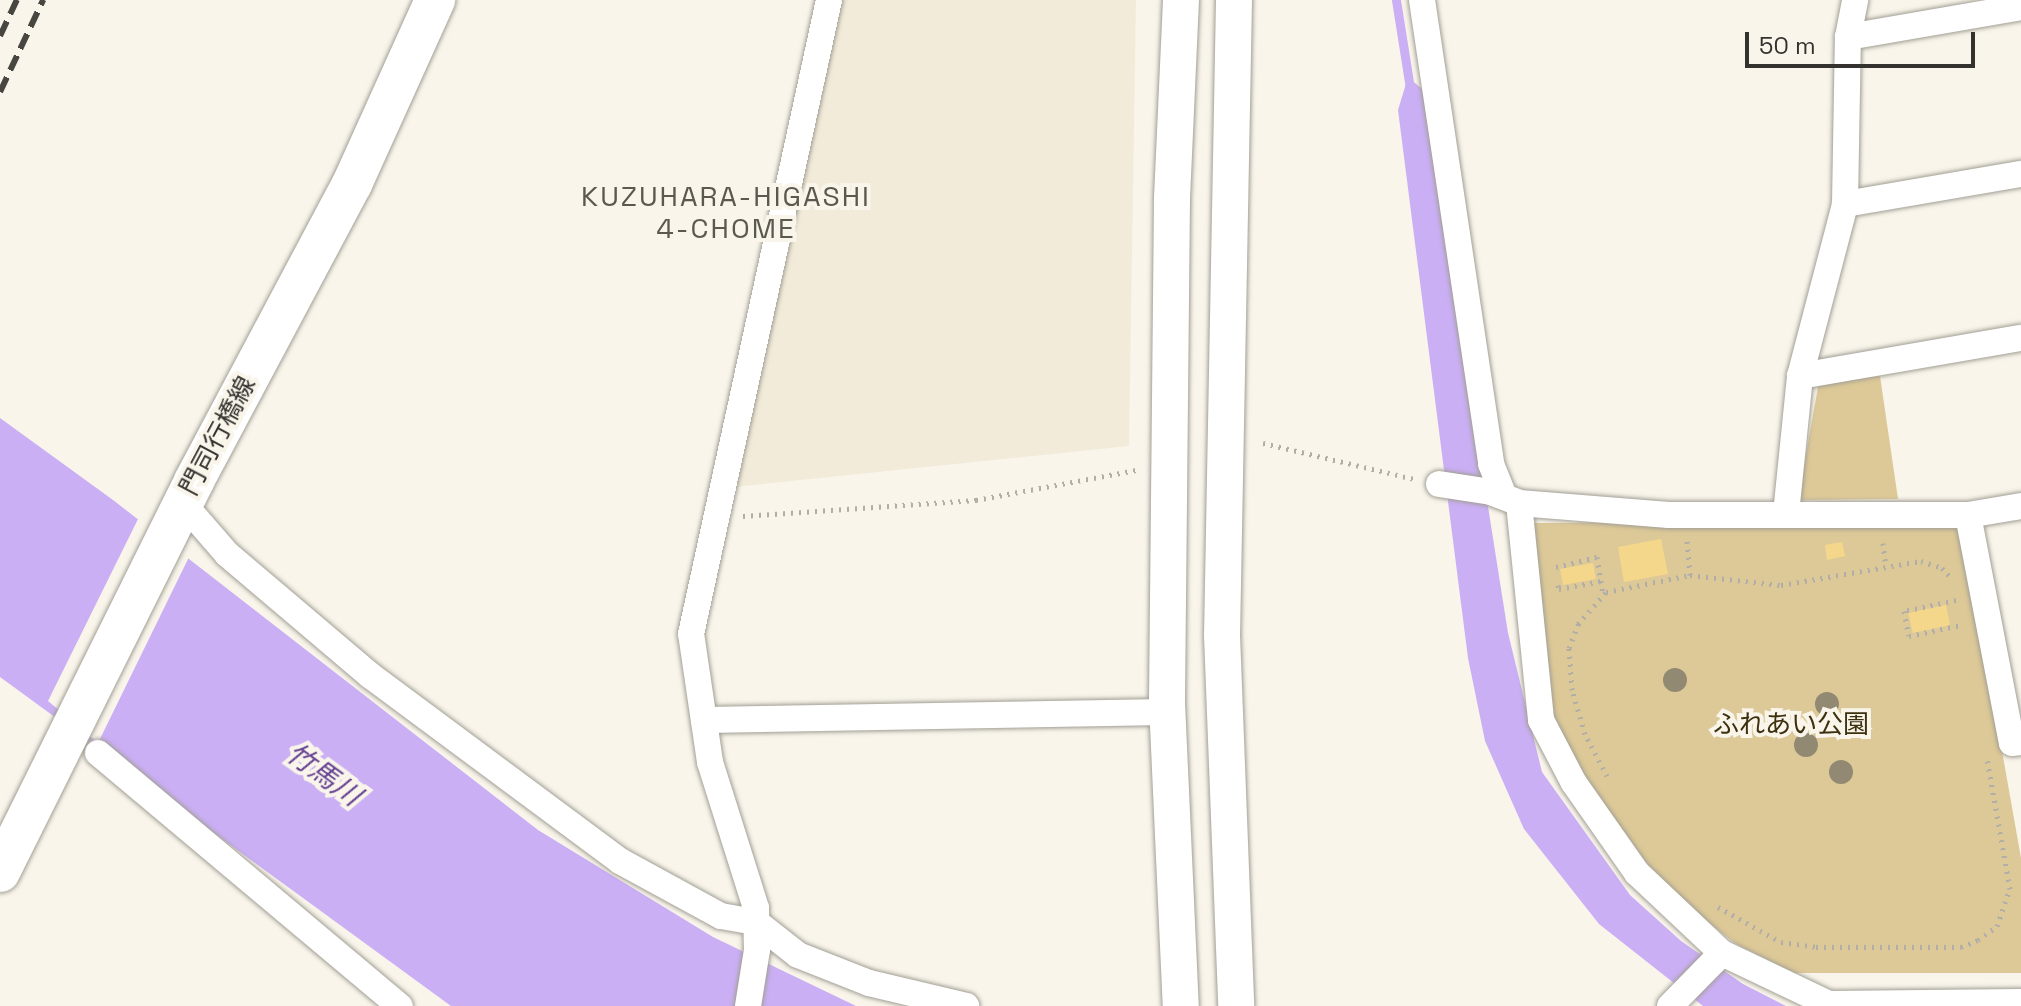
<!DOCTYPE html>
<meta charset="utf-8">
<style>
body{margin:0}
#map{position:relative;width:2021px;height:1006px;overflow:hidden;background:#f9f5eb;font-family:"Space Grotesk","Noto Sans JP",sans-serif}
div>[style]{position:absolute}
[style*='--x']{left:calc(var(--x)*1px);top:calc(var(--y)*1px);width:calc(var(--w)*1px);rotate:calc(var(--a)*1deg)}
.built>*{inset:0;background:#f2ebda}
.green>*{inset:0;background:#ddc997}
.water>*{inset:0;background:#caaff5}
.pier>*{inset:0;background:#f9f5eb}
.stream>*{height:9px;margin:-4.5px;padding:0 4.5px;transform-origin:4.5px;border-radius:4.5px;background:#caaff5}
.building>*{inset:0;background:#f5d78b}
.path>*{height:5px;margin-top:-2.5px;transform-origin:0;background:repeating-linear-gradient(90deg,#b1aea7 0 2px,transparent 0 8px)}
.roads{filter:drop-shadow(0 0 2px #a29f95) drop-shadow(0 0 2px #a29f95)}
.street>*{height:26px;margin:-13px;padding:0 13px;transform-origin:13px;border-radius:13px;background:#fff}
.secondary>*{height:36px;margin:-18px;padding:0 18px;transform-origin:18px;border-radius:18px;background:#fff}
.primary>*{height:40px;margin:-20px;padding:0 20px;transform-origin:20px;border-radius:20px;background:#fff}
.rail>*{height:6px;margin-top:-3px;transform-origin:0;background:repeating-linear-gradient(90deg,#474641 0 16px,transparent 0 24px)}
.trees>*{width:24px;height:24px;margin:-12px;border-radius:50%;background:#928972}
span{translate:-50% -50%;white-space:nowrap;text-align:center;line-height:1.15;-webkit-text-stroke:8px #f9f5eb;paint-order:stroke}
.street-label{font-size:26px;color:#33322e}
.park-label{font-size:26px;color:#3d300f}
.neighbourhood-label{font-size:28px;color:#5b584f;letter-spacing:2px}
.water-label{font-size:28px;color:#644091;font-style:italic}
.scale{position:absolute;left:1745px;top:32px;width:230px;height:36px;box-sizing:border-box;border:4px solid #33322e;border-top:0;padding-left:10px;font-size:24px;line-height:28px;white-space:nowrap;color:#33322e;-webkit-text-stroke:6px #f9f5eb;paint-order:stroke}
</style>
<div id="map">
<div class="built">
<i style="clip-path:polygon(841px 0,1136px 0,1129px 446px,734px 487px)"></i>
</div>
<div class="green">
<i style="clip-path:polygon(1880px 376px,1898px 499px,1798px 500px,1819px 381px)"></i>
<i style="clip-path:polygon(1954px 521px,1963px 531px,2021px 858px,2021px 973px,1794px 973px,1736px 944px,1690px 908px,1643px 866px,1601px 809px,1555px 724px,1533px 523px)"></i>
</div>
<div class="water">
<i style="clip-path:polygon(1408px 77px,1422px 89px,1508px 633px,1542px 772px,1630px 895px,1681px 941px,1743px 984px,1786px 1006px,1703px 1006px,1599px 924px,1524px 829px,1485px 741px,1468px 658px,1398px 110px)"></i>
<i style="clip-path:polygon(0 418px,113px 500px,538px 830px,713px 937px,856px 1006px,451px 1006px,0 677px)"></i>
</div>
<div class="pier">
<i style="clip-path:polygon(140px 515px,190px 555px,98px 743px,48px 701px)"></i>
</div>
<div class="stream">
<i style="--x:1396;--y:0;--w:89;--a:81"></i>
</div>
<div class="building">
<i style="clip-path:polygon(1661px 539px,1668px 574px,1624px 582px,1618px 547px)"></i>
<i style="clip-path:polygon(1842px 542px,1845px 556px,1827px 560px,1825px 545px)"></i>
<i style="clip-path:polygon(1593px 563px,1596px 579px,1563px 585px,1560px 569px)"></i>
<i style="clip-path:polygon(1946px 605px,1950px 625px,1913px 633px,1908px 613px)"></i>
</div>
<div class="path">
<i style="--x:1263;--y:443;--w:155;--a:13.4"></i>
<i style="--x:743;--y:516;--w:234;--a:-3.9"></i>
<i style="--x:976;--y:500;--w:163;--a:-10.6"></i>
<i style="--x:1883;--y:543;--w:23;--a:83"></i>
<i style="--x:1556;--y:567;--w:42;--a:-13.7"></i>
<i style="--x:1597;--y:557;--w:37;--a:81"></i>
<i style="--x:1690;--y:575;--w:92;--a:6.3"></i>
<i style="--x:1781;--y:585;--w:142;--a:-9.7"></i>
<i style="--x:1921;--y:561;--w:22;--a:18"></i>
<i style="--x:1942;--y:568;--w:12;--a:48"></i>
<i style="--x:1558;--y:585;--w:4;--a:76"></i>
<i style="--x:1559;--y:589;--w:43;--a:-10.8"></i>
<i style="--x:1956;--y:600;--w:53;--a:168.1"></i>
<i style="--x:1904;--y:611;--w:25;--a:79"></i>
<i style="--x:1909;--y:636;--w:53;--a:-11.9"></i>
<i style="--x:1607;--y:776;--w:47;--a:-117.6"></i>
<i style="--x:1585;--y:734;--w:46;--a:-106.5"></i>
<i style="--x:1572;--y:690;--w:42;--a:-94.1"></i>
<i style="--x:1569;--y:648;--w:26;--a:-69"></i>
<i style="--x:1578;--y:624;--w:43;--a:-48.8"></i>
<i style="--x:1606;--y:592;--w:86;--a:-11.4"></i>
<i style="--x:1690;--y:575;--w:35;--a:-95"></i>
<i style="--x:1718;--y:907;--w:72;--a:29.1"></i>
<i style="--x:1781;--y:942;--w:35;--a:8"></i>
<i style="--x:1816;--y:947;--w:145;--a:0"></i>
<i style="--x:1961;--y:947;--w:18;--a:-22"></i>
<i style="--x:1978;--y:940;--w:24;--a:-36"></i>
<i style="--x:1997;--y:926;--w:39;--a:-71"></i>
<i style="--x:2010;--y:889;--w:132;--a:-100"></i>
</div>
<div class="roads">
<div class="street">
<i style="--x:1422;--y:0;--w:469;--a:81.5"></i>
<i style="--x:1491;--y:464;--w:35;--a:68"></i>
<i style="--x:1848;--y:37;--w:176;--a:-9.8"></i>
<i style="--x:1845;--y:204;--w:179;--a:-9.7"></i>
<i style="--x:1800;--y:376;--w:224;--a:-9.8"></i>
<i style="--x:1439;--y:484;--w:53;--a:8.7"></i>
<i style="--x:1491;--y:492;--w:30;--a:21"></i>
<i style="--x:1519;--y:503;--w:150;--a:4.6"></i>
<i style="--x:1669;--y:515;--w:299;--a:0"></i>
<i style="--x:1968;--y:515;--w:54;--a:-9.6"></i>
<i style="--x:1519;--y:503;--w:218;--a:84.2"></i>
<i style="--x:1541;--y:720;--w:71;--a:62.4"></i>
<i style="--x:1574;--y:783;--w:110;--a:55"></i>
<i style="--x:1637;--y:873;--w:117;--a:43.3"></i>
<i style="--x:1722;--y:953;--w:119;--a:25.5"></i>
<i style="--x:1829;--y:1004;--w:192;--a:-0.6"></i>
<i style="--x:1786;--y:514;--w:139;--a:-84.2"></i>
<i style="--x:1800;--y:376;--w:178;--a:-75.3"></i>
<i style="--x:1845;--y:204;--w:167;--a:-89"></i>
<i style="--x:1848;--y:37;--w:38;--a:-79"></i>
<i style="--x:1968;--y:515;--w:232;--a:79.1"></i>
<i style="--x:2012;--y:743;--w:9;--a:-6"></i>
<i style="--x:195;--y:517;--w:49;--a:49.1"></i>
<i style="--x:227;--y:554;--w:189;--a:40.3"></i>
<i style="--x:371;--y:676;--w:310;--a:36.6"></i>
<i style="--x:620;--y:861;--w:115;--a:28.6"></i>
<i style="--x:721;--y:916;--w:36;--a:10"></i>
<i style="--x:756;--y:922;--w:53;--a:38.2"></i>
<i style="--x:798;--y:955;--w:76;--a:21.5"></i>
<i style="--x:869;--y:983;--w:100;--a:13.3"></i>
<i style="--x:704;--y:720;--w:463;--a:-1"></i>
<i style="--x:98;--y:753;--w:394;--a:40"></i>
<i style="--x:748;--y:1006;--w:57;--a:-80.9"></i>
<i style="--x:757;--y:950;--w:42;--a:-91.4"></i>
<i style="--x:756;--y:908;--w:153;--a:-107.5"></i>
<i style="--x:710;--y:762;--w:129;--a:-98.4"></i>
<i style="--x:691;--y:634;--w:649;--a:-77.72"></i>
<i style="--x:1670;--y:1006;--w:74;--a:-45.5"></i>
</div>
<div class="secondary">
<i style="--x:1181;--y:0;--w:198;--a:92.6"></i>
<i style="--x:1172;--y:198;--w:505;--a:90.57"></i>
<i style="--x:1167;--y:703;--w:303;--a:87.4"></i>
<i style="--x:1234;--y:0;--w:635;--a:91.08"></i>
<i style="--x:1222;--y:635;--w:371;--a:87.8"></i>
</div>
<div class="primary">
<i style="--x:0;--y:872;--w:436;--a:-63.6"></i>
<i style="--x:194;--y:481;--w:336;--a:-62"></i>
<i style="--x:352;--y:184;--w:202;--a:-65.7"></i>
</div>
</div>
<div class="rail">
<i style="--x:0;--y:36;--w:40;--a:-65"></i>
<i style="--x:0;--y:92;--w:102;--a:-64.9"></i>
</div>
<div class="trees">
<i style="left:1675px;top:680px"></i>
<i style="left:1827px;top:704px"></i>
<i style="left:1806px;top:745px"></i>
<i style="left:1841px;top:772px"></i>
</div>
<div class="street-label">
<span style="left:218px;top:436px;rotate:-62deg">門司行橋線</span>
</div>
<div class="park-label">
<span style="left:1791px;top:725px">ふれあい公園</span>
</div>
<div class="neighbourhood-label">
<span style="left:726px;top:212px">KUZUHARA-HIGASHI<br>4-CHOME</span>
</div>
<div class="water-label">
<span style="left:324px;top:774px;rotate:36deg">竹馬川</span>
</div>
<div class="scale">50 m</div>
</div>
